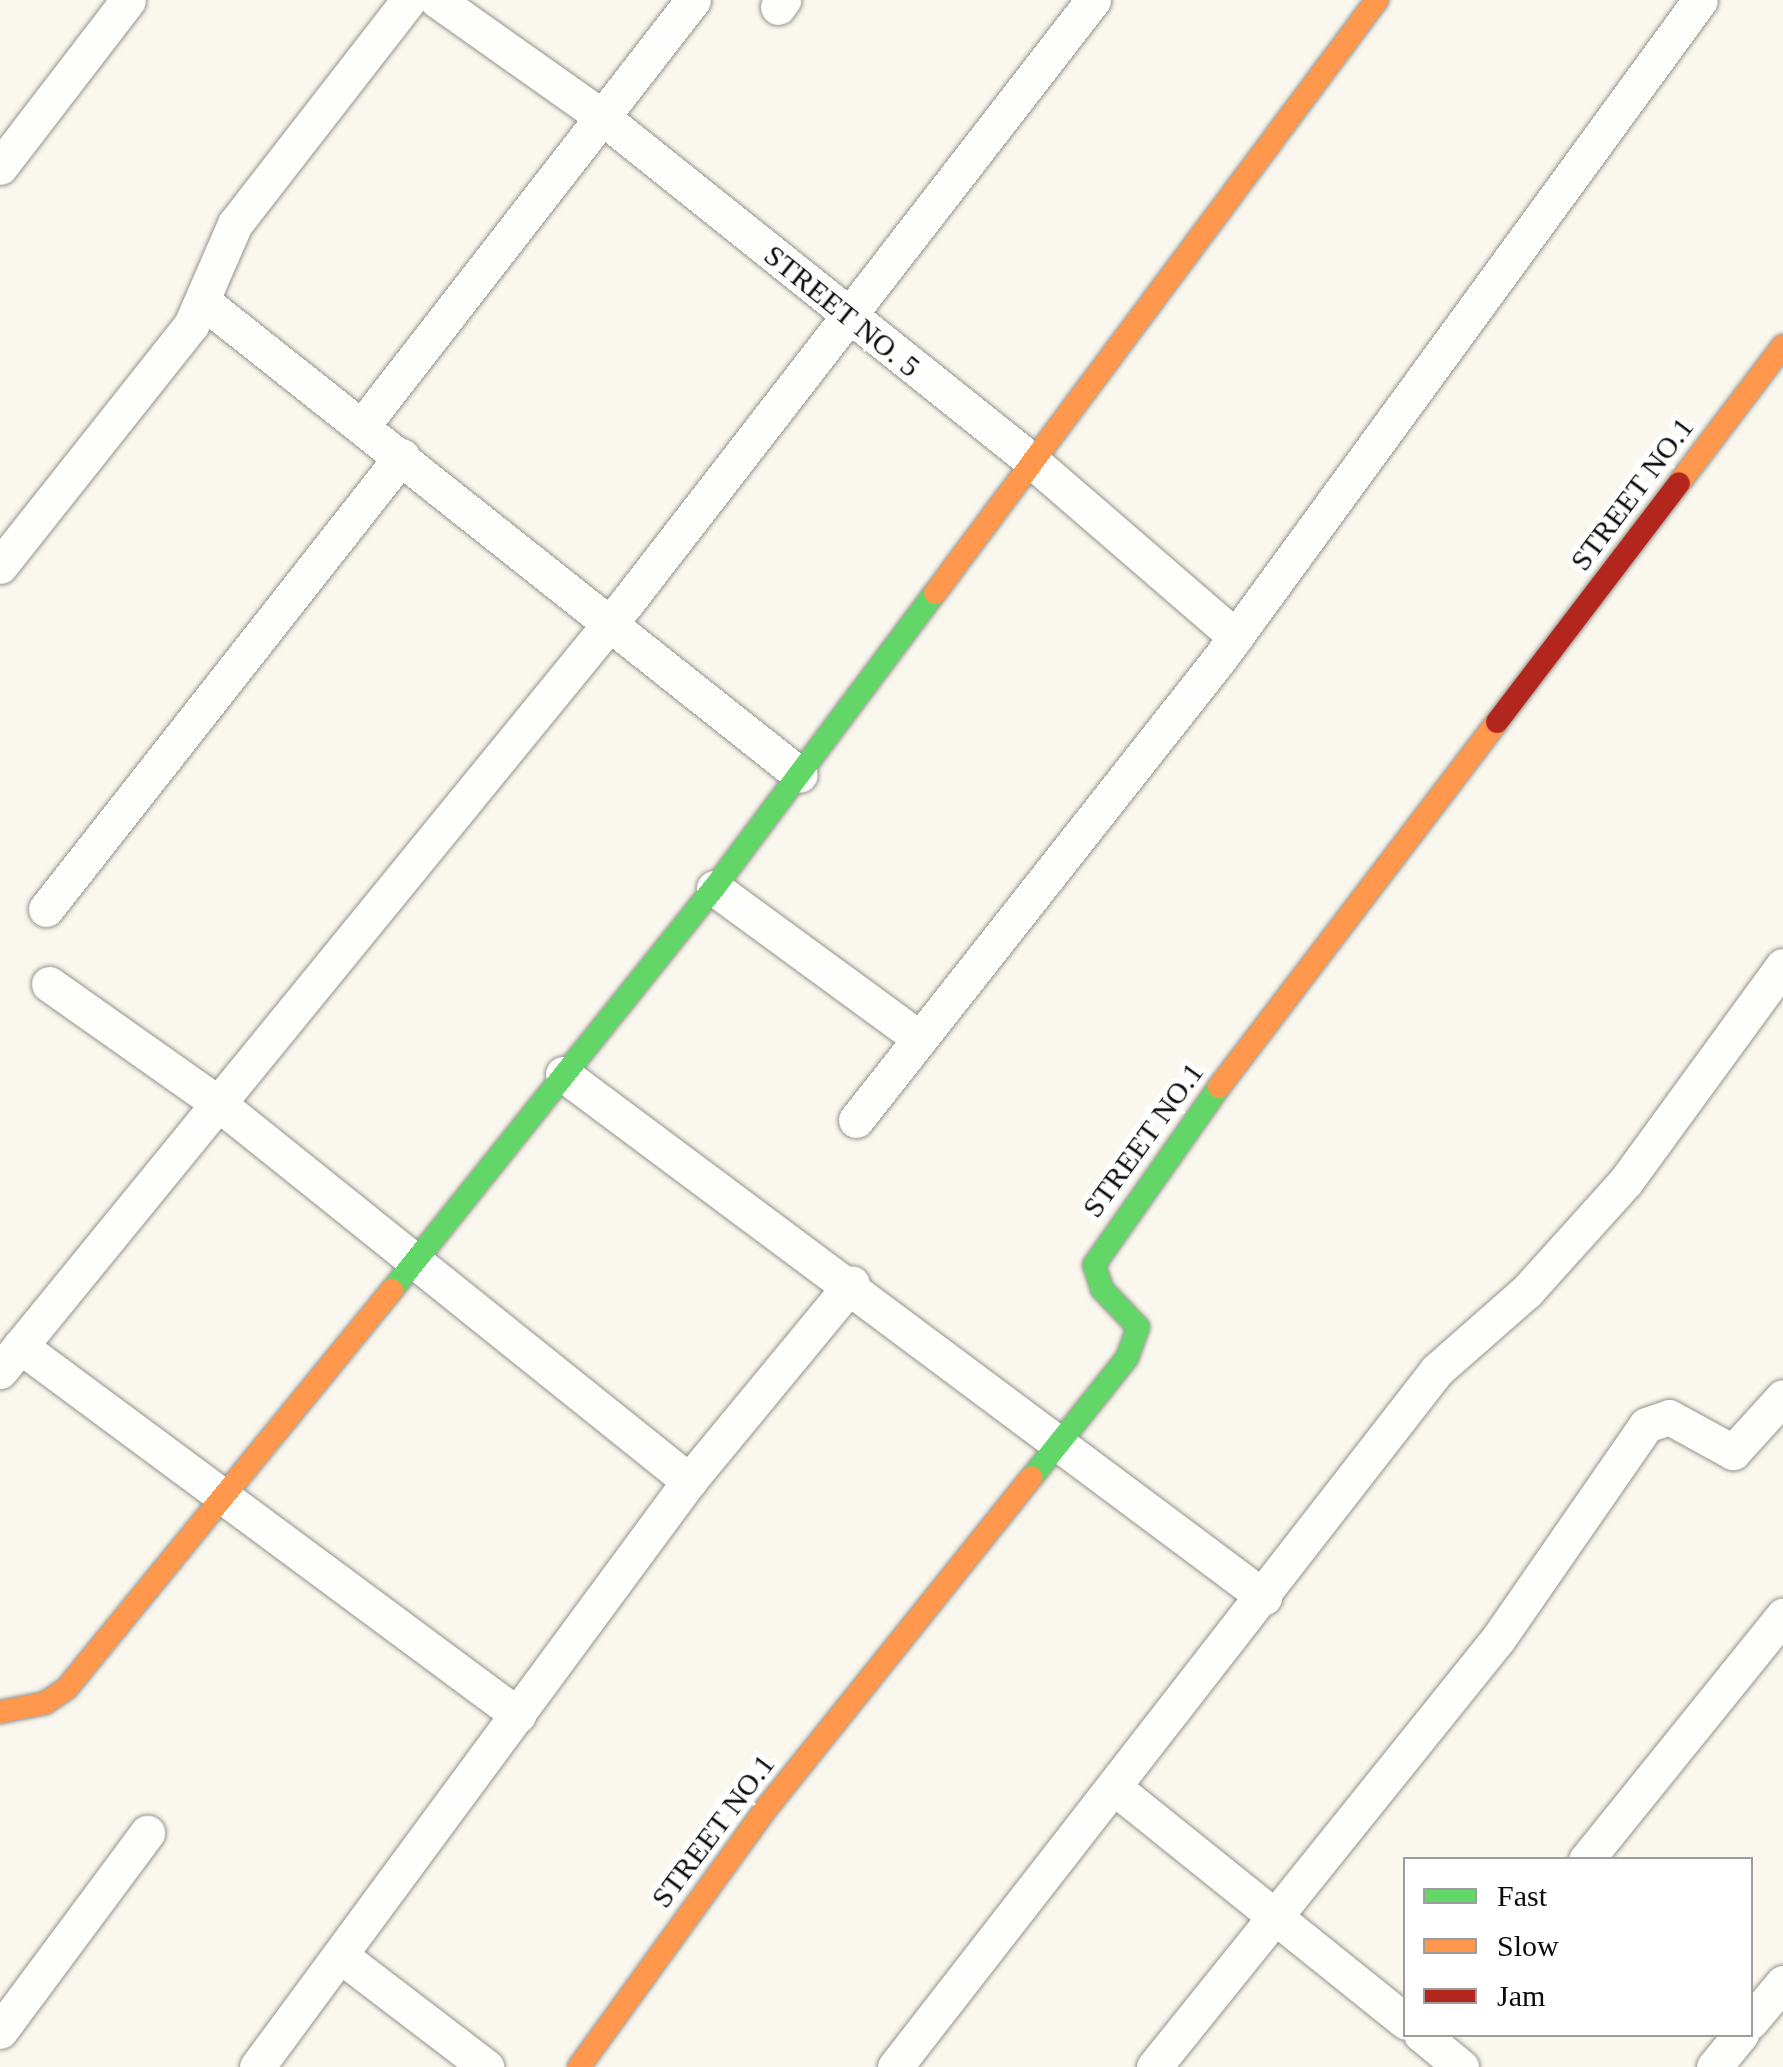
<!DOCTYPE html>
<style>
body{margin:0}
#map{position:relative;width:1783px;height:2067px;overflow:hidden;background:#faf8ee;font-family:"Times New Roman",serif}
div>[style]{position:absolute}
[style*='--x']{left:calc(var(--x)*1px);top:calc(var(--y)*1px);width:calc(var(--w)*1px);rotate:calc(var(--a)*1deg)}
.roads{filter:drop-shadow(0 0 2px #93928d) drop-shadow(0 0 2px #93928d)}
.street>*{height:35px;margin:-17.5px;padding:0 17.5px;transform-origin:17.5px;border-radius:17.5px;background:#fefefc}
.fast>*{height:22px;margin:-11px;padding:0 11px;transform-origin:11px;border-radius:11px;background:#63d668}
.slow>*{height:22px;margin:-11px;padding:0 11px;transform-origin:11px;border-radius:11px;background:#ff974d}
.jam>*{height:22px;margin:-11px;padding:0 11px;transform-origin:11px;border-radius:11px;background:#b3261e}
span{translate:-50% -50%;white-space:nowrap;text-align:center;line-height:1.15;-webkit-text-stroke:10px #fff;paint-order:stroke}
.street-label{font-size:30px;color:#0b0b0b}
.legend{position:absolute;left:1403px;top:1857px;width:350px;height:180px;box-sizing:border-box;background:#fff;border:2px solid #9d9d9d;margin:0;padding:12px 18px;list-style:none;font-size:30px;color:#0b0b0b}
.legend li{display:flex;align-items:center;gap:20px;height:50px}
.legend b{width:50px;border:2px solid #9d9d9d}
</style>
<div id="map">
<div class="roads">
<div class="street">
<i style="--x:437;--y:0;--w:202;--a:35.3"></i>
<i style="--x:602;--y:117;--w:551;--a:38.66"></i>
<i style="--x:1032;--y:461;--w:269;--a:40.8"></i>
<i style="--x:778;--y:7;--w:9;--a:-54"></i>
<i style="--x:0;--y:167;--w:210;--a:-52.5"></i>
<i style="--x:205;--y:303;--w:759;--a:38.42"></i>
<i style="--x:363;--y:425;--w:538;--a:-52.17"></i>
<i style="--x:0;--y:566;--w:308;--a:-51.6"></i>
<i style="--x:191;--y:325;--w:110;--a:-66.5"></i>
<i style="--x:235;--y:224;--w:284;--a:-52.2"></i>
<i style="--x:714;--y:888;--w:255;--a:36.2"></i>
<i style="--x:46;--y:909;--w:576;--a:-51.84"></i>
<i style="--x:49;--y:984;--w:208;--a:35.2"></i>
<i style="--x:219;--y:1104;--w:603;--a:38.73"></i>
<i style="--x:563;--y:1074;--w:875;--a:36.73"></i>
<i style="--x:856;--y:1120;--w:588;--a:-51.77"></i>
<i style="--x:1220;--y:658;--w:814;--a:-53.89"></i>
<i style="--x:20;--y:1346;--w:620;--a:36.54"></i>
<i style="--x:0;--y:1371;--w:994;--a:-50.8"></i>
<i style="--x:628;--y:601;--w:760;--a:-52.27"></i>
<i style="--x:1115;--y:1788;--w:373;--a:38.8"></i>
<i style="--x:1586;--y:1860;--w:314;--a:-51.1"></i>
<i style="--x:341;--y:1956;--w:183;--a:37.4"></i>
<i style="--x:1750;--y:2022;--w:51;--a:-49.8"></i>
<i style="--x:0;--y:2031;--w:247;--a:-53.4"></i>
<i style="--x:1421;--y:2034;--w:52;--a:39.5"></i>
<i style="--x:257;--y:2067;--w:728;--a:-53.6"></i>
<i style="--x:689;--y:1481;--w:256;--a:-50.5"></i>
<i style="--x:895;--y:2067;--w:883;--a:-52.13"></i>
<i style="--x:1437;--y:1370;--w:120;--a:-41.3"></i>
<i style="--x:1527;--y:1291;--w:148;--a:-48"></i>
<i style="--x:1626;--y:1181;--w:266;--a:-53.9"></i>
<i style="--x:1154;--y:2067;--w:549;--a:-51.21"></i>
<i style="--x:1498;--y:1639;--w:260;--a:-55.3"></i>
<i style="--x:1646;--y:1425;--w:24;--a:-19"></i>
<i style="--x:1669;--y:1417;--w:73;--a:28.7"></i>
<i style="--x:1733;--y:1452;--w:74;--a:-47.7"></i>
<i style="--x:1714;--y:2067;--w:43;--a:-50.7"></i>
</div>
<div class="fast">
<i style="--x:392;--y:1290;--w:515;--a:-51.31"></i>
<i style="--x:714;--y:888;--w:369;--a:-53.2"></i>
<i style="--x:1032;--y:1477;--w:152;--a:-51.4"></i>
<i style="--x:1127;--y:1358;--w:33;--a:-70"></i>
<i style="--x:1138;--y:1327;--w:52;--a:-133.5"></i>
<i style="--x:1102;--y:1289;--w:25;--a:-108"></i>
<i style="--x:1094;--y:1265;--w:218;--a:-54.9"></i>
</div>
<div class="slow">
<i style="--x:1679;--y:483;--w:172;--a:-52.8"></i>
<i style="--x:935;--y:593;--w:740;--a:-53.3"></i>
<i style="--x:1219;--y:1087;--w:459;--a:-52.7"></i>
<i style="--x:0;--y:1712;--w:46;--a:-11.3"></i>
<i style="--x:45;--y:1703;--w:27;--a:-34"></i>
<i style="--x:67;--y:1688;--w:514;--a:-50.77"></i>
<i style="--x:579;--y:2067;--w:324;--a:-54.1"></i>
<i style="--x:769;--y:1805;--w:420;--a:-51.3"></i>
</div>
<div class="jam">
<i style="--x:1497;--y:722;--w:300;--a:-52.7"></i>
</div>
</div>
<div class="street-label">
<span style="left:842px;top:311px;rotate:39deg">STREET NO. 5</span>
<span style="left:1632px;top:494px;rotate:-53deg">STREET NO.1</span>
<span style="left:1143px;top:1140px;rotate:-54deg">STREET NO.1</span>
<span style="left:713px;top:1831px;rotate:-53deg">STREET NO.1</span>
</div>
<ul class="legend">
<li><b style="height:12px;background:#63d668"></b>Fast</li>
<li><b style="height:12px;background:#ff974d"></b>Slow</li>
<li><b style="height:12px;background:#b3261e"></b>Jam</li>
</ul>
</div>
